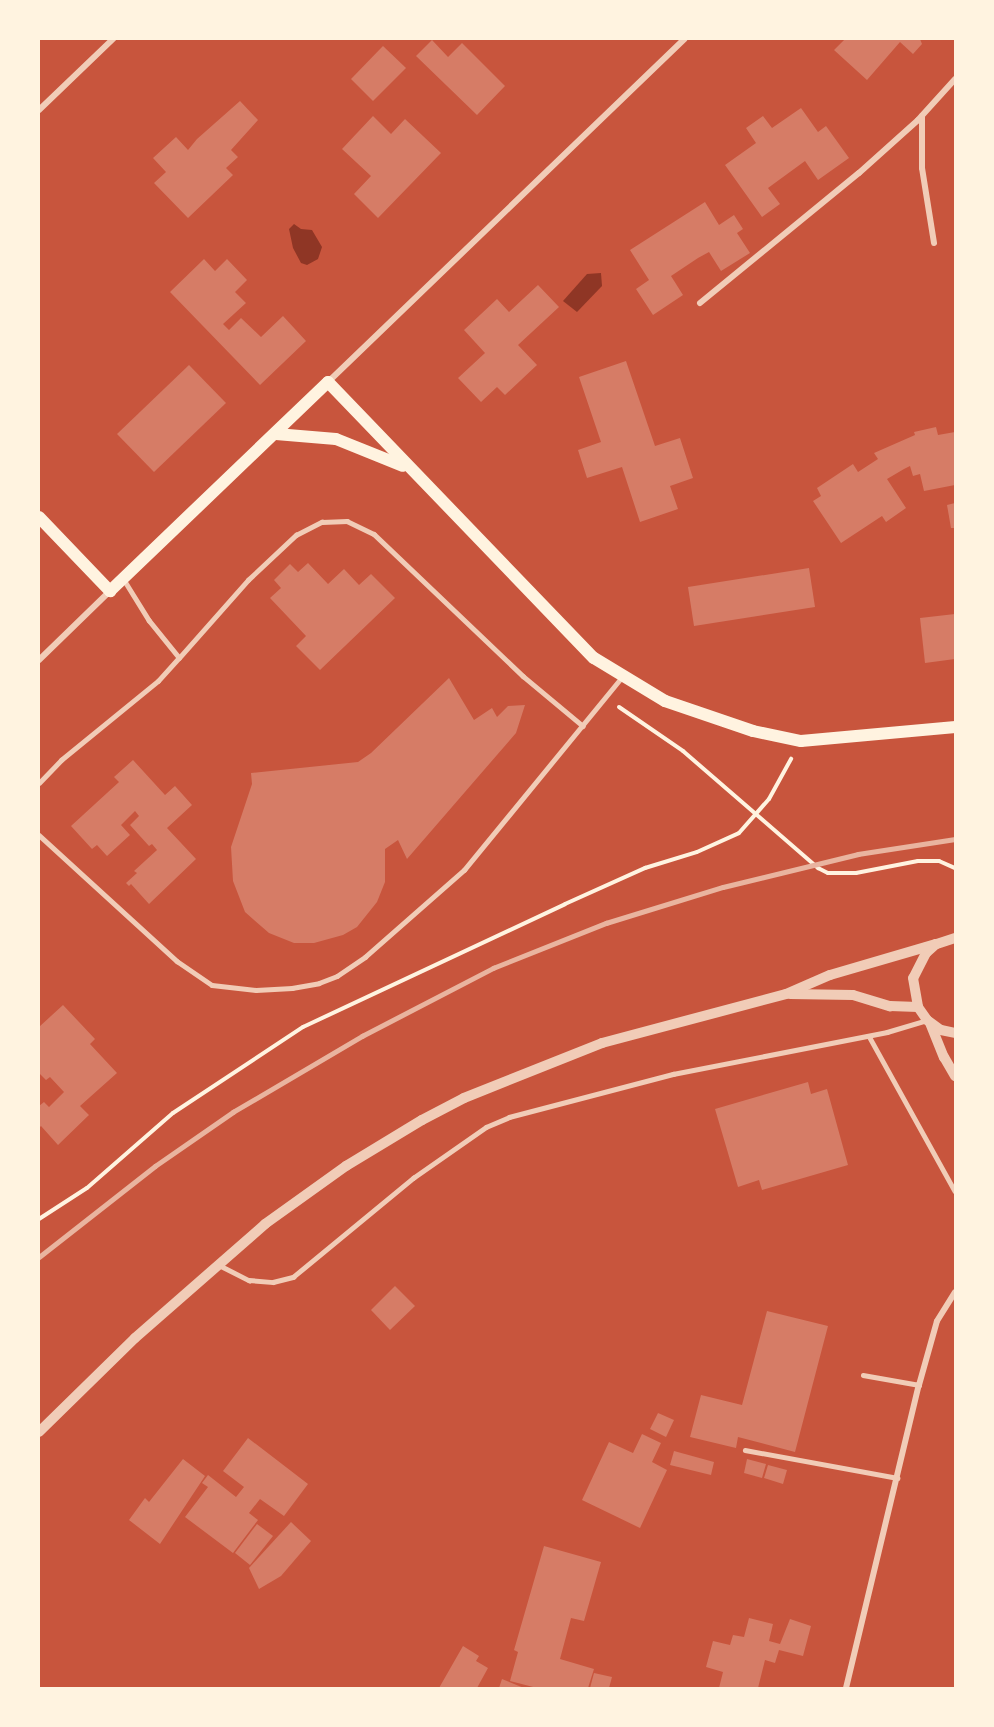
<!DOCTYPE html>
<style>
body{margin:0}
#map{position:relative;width:994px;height:1727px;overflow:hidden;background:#c8553d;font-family:Poppins,sans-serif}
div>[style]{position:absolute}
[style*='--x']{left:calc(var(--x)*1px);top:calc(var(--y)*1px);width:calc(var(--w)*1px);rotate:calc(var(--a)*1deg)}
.water>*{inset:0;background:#8f3625}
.building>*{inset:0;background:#d67c66}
.path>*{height:4px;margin:-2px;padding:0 2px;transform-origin:2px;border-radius:2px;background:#fff3e0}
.service>*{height:4.5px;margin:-2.25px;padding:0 2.25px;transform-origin:2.25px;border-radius:2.25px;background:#f1ccb7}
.minor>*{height:6px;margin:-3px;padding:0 3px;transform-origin:3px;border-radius:3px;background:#f1ccb7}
.tertiary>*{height:10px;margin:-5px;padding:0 5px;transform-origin:5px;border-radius:5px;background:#f1ccb7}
.secondary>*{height:12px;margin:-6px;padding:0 6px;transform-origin:6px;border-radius:6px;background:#fff3e0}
.rail>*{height:4.5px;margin:-2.25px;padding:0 2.25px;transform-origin:2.25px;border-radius:2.25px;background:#e9b49f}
span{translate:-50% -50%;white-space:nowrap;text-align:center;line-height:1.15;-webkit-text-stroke:6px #fff3e0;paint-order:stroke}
.frame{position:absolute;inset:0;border:40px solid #fff3e0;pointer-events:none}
</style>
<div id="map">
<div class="water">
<i style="clip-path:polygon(294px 224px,301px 229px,312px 230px,322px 247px,318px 259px,307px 265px,301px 263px,293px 248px,289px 229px)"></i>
<i style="clip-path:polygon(601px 273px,602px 286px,577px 312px,563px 301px,587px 274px)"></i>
</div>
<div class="building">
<i style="clip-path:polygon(845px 39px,920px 39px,922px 44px,913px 54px,900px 42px,867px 80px,834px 50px)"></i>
<i style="clip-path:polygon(432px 40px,448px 57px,462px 43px,505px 86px,477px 115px,416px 56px)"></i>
<i style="clip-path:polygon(383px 46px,406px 68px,373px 101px,351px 79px)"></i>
<i style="clip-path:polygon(240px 101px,258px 120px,231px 150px,238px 157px,226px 168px,233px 175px,188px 218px,154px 183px,166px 172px,153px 158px,176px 137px,188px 150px,197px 139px)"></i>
<i style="clip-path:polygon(801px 108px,818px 132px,826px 126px,849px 158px,818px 180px,805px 161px,768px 188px,780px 204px,762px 217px,725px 165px,756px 143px,746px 128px,763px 116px,772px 128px)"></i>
<i style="clip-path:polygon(373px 116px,391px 134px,405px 119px,441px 153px,378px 218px,354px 194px,371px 176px,342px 149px)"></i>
<i style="clip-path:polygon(705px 202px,719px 225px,734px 215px,743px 229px,737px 233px,750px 253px,721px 271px,709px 252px,698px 258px,671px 276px,683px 295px,653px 315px,636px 289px,649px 280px,630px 250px)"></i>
<i style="clip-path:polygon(204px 259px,215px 271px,227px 259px,247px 280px,235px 292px,246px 303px,223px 324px,229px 330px,241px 318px,261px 337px,283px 316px,306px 341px,260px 385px,170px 292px)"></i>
<i style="clip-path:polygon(538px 285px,559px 307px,518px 345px,537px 365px,505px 395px,497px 387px,481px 402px,458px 378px,485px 353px,464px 330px,497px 299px,509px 312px)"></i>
<i style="clip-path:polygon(626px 361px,655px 446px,680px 438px,693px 478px,670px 486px,678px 509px,640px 522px,622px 467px,587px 478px,578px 450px,601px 442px,579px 377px)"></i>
<i style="clip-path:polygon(189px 365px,226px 403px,154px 472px,117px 434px)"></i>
<i style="clip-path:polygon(936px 427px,938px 435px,955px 432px,955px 485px,924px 491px,920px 474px,913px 476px,910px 466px,904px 469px,887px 479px,906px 508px,886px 522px,882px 516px,841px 543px,813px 501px,821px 496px,817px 488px,853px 464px,858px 472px,878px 459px,874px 453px,915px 435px,914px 432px)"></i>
<i style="clip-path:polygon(955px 503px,955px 528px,951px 528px,947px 505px)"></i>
<i style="clip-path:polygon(308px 563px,328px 584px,344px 569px,359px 585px,371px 574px,395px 598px,320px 670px,296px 646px,306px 636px,270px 598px,281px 588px,274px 580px,290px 564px,298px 572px)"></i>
<i style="clip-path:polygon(809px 568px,815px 607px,694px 626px,688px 587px)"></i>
<i style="clip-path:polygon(955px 614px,955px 659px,925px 663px,920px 618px)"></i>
<i style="clip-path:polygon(449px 678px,474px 720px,492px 708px,497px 717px,508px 706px,525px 705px,516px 733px,407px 859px,398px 840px,385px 849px,385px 882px,377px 902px,357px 927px,343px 935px,314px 943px,294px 943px,269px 933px,245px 912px,233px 881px,231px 847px,252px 784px,251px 773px,358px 762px,371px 753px)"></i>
<i style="clip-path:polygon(133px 760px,165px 795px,175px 786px,192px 805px,167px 828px,196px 859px,149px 904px,131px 884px,129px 886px,126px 883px,137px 873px,134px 871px,157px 850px,152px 844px,149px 846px,130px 825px,139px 816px,135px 811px,121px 825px,130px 835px,107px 856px,97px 845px,92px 849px,71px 826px,119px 782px,114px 777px)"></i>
<i style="clip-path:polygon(63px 1005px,95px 1039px,90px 1044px,117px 1073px,80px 1106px,89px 1115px,58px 1145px,41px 1126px,39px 1128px,39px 1106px,44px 1102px,49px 1107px,64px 1092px,50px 1077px,46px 1080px,39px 1073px,39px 1027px)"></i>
<i style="clip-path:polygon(808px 1082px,811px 1094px,827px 1089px,848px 1165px,762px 1190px,759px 1180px,738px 1187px,715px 1109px)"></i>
<i style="clip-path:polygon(395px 1286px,415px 1306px,390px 1330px,371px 1310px)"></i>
<i style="clip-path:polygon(767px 1311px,828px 1326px,795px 1452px,738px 1437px,736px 1448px,690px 1437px,701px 1395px,742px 1405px)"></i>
<i style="clip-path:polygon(658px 1413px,674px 1420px,666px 1437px,650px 1429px)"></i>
<i style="clip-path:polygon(642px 1434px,661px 1443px,652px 1462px,667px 1470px,640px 1528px,582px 1500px,609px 1442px,633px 1453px)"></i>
<i style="clip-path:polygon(248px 1438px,308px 1484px,284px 1516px,260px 1499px,249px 1513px,258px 1520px,233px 1553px,185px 1517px,208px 1487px,202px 1483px,208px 1475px,236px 1497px,244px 1487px,223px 1471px)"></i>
<i style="clip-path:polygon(674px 1451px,714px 1462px,711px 1475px,670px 1465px)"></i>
<i style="clip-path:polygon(183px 1459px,205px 1476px,160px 1544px,129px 1520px,145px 1498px,149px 1502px)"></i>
<i style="clip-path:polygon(747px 1459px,766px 1464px,762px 1478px,744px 1473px)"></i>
<i style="clip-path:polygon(768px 1465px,787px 1470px,783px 1484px,764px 1478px)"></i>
<i style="clip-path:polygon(291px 1522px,311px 1541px,281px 1576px,259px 1589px,249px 1568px)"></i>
<i style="clip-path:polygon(257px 1524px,273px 1536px,250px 1565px,235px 1553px)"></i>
<i style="clip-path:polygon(544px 1546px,601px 1562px,584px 1621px,571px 1618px,560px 1659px,594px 1669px,588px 1688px,537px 1688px,510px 1681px,518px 1652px,514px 1650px)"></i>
<i style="clip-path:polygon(749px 1618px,773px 1624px,769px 1641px,780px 1644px,790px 1619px,811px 1626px,803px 1656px,779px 1650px,775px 1663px,765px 1660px,758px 1688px,719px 1688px,723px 1672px,706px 1667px,713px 1641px,730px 1645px,733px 1635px,744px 1637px)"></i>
<i style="clip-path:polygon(463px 1646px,479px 1656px,476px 1661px,488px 1668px,477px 1688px,439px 1688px)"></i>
<i style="clip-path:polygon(594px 1673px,612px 1677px,609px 1688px,590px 1688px)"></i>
<i style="clip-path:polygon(502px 1679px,524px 1688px,499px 1688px)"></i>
</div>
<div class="path">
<i style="--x:619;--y:707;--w:78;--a:34.5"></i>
<i style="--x:683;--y:751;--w:179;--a:40.9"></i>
<i style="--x:818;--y:868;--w:11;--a:27"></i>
<i style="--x:828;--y:873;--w:28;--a:0"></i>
<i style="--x:856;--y:873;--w:63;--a:-11"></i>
<i style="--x:918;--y:861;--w:21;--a:0"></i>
<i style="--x:939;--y:861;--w:17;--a:24"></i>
<i style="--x:39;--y:1219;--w:57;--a:-32.9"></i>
<i style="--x:87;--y:1188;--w:114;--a:-41.1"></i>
<i style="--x:173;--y:1113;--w:156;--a:-33.5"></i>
<i style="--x:303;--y:1027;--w:289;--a:-25.1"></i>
<i style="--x:565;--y:904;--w:88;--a:-24.2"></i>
<i style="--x:645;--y:868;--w:54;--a:-17.1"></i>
<i style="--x:697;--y:852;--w:46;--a:-24.3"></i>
<i style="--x:739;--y:833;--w:45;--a:-48.6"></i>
<i style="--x:769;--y:799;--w:46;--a:-61.2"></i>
</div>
<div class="service">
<i style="--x:179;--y:658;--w:104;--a:-48.5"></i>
<i style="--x:248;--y:580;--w:66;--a:-43.2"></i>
<i style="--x:296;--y:535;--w:29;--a:-27"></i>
<i style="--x:322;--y:522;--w:25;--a:-2"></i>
<i style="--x:347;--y:521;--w:30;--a:26"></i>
<i style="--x:374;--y:534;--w:206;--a:43.6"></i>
<i style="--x:523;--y:676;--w:78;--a:39.8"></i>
<i style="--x:39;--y:783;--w:32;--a:-46"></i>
<i style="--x:61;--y:760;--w:125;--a:-39.2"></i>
<i style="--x:158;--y:681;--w:31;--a:-48"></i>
<i style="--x:179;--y:658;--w:48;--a:-129"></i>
<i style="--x:149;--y:621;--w:49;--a:-121.8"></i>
<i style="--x:39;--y:835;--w:187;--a:42.4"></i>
<i style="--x:177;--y:961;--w:42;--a:34.4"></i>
<i style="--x:212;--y:985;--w:44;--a:6.5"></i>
<i style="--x:256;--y:990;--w:36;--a:-3"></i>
<i style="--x:292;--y:988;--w:27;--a:-10"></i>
<i style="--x:319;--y:983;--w:19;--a:-21"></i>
<i style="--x:337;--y:976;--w:34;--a:-34"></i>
<i style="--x:365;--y:957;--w:132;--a:-41.3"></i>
<i style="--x:464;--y:870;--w:251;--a:-50.7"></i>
<i style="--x:869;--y:1036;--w:177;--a:61"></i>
<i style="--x:219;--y:1265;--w:34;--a:27"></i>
<i style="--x:249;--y:1280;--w:24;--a:5"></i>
<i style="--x:273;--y:1282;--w:21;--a:-14"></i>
<i style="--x:293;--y:1277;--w:156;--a:-39.5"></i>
<i style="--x:413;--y:1178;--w:89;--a:-34.9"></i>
<i style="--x:486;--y:1127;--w:25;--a:-23"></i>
<i style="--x:509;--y:1117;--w:170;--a:-14.7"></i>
<i style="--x:673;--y:1074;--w:218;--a:-11.1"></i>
<i style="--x:887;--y:1032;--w:42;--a:-16.7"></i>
<i style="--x:863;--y:1375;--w:57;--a:10.1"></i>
<i style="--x:745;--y:1450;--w:155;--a:10.4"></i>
</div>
<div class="minor">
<i style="--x:39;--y:110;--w:103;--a:-43.8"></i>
<i style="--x:922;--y:116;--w:52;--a:90"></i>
<i style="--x:922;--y:168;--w:76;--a:80.9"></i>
<i style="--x:700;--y:303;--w:205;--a:-39.3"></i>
<i style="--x:859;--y:173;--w:79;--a:-41.9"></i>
<i style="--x:918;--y:120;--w:55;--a:-47.9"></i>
<i style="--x:328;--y:382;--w:495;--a:-43.9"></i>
<i style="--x:39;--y:660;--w:99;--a:-44.2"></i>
<i style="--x:846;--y:1688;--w:312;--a:-76.5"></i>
<i style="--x:919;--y:1385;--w:66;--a:-74.3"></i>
<i style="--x:937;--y:1321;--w:34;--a:-58"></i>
</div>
<div class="tertiary">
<i style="--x:955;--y:938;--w:20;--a:162"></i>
<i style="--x:936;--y:944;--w:13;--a:138"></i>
<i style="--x:926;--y:953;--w:28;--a:117"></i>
<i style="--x:913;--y:978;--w:29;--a:80"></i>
<i style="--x:918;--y:1007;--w:16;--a:55"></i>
<i style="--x:927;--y:1020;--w:17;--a:36"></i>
<i style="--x:941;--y:1030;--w:14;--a:12"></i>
<i style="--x:790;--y:994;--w:63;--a:0.9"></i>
<i style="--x:853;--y:995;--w:39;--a:17"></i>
<i style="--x:890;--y:1006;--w:28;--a:2"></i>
<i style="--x:930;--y:1023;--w:37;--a:68"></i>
<i style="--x:944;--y:1057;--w:22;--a:60"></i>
<i style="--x:39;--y:1432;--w:134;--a:-44.4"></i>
<i style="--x:135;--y:1338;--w:173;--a:-41.2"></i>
<i style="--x:265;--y:1224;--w:100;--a:-35.6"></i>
<i style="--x:346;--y:1166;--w:89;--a:-31.2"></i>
<i style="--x:422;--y:1120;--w:47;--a:-27.6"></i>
<i style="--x:464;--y:1098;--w:149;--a:-21.7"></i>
<i style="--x:602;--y:1043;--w:190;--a:-14.9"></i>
<i style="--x:786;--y:994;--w:48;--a:-23.4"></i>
<i style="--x:830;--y:975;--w:110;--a:-16.3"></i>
</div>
<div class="secondary">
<i style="--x:276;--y:434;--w:60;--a:4.8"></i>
<i style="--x:336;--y:439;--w:72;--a:21.9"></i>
<i style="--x:39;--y:517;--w:103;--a:46.2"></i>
<i style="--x:110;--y:591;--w:302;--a:-43.8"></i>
<i style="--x:328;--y:382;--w:383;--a:46.1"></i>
<i style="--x:594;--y:658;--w:83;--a:31.2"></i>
<i style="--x:665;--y:701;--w:93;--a:18.8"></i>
<i style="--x:753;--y:731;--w:49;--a:11.8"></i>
<i style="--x:801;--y:741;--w:155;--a:-5.2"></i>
</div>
<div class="rail">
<i style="--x:39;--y:1257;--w:147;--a:-38.1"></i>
<i style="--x:155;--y:1166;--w:95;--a:-34.7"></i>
<i style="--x:233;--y:1112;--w:150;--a:-30.5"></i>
<i style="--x:362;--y:1036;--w:148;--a:-27.4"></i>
<i style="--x:493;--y:968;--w:122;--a:-21.7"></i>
<i style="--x:606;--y:923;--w:122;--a:-17.1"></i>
<i style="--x:723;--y:887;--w:139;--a:-13.7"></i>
<i style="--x:858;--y:854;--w:98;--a:-8.8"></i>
</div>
<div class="frame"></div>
</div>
